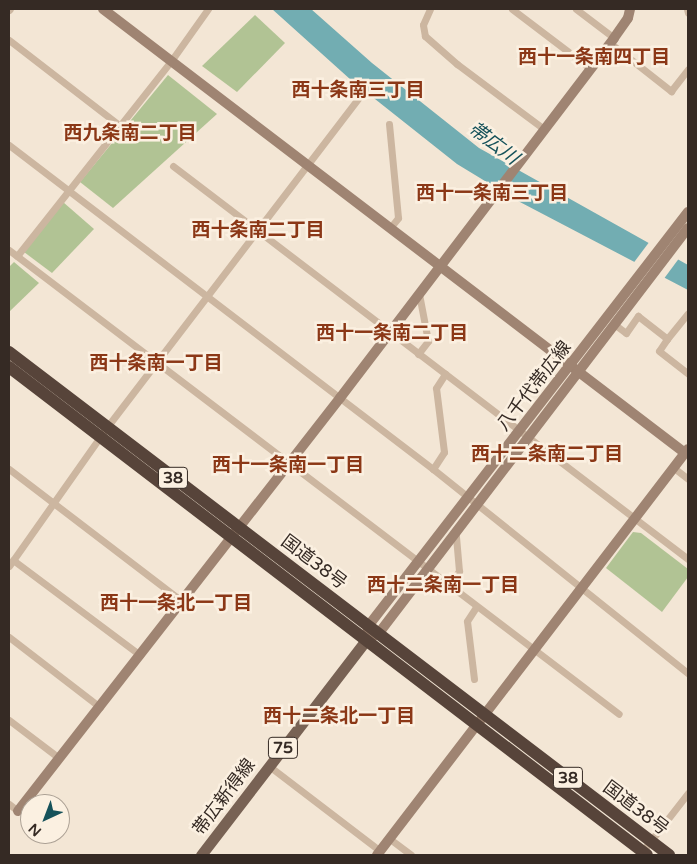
<!DOCTYPE html>
<meta charset="utf-8">
<style>
body{margin:0}
#map{position:relative;width:697px;height:864px;overflow:hidden;background:#f3e6d5;font-family:"Varela Round","Noto Sans JP",sans-serif}
div>[style]{position:absolute}
[style*='--x']{left:calc(var(--x)*1px);top:calc(var(--y)*1px);width:calc(var(--w)*1px);rotate:calc(var(--a)*1deg)}
.green>*{inset:0;background:#b1c394}
.water>*{inset:0;background:#72adb2}
.pier>*{inset:0;background:#f3e6d5}
.street>*{height:7px;margin:-3.5px;padding:0 3.5px;transform-origin:3.5px;border-radius:3.5px;background:#ccb6a0}
.secondary>*{height:10px;margin:-5px;padding:0 5px;transform-origin:5px;border-radius:5px;background:#9f8472}
.primary>*{height:11px;margin:-5.5px;padding:0 5.5px;transform-origin:5.5px;border-radius:5.5px;background:#786254}
.highway>*{height:12px;margin:-6px;padding:0 6px;transform-origin:6px;border-radius:6px;background:#57443a}
span{translate:-50% -50%;white-space:nowrap;text-align:center;line-height:1.15;-webkit-text-stroke:5px #fbf0e1;paint-order:stroke}
.shield-label span{padding:1px 4px;background:#fbf0e1;border:1px solid;border-radius:4px;-webkit-text-stroke-width:0}
.shield-label{font-size:16px;color:#352a24;font-weight:700}
.street-label{font-size:18px;color:#352a24}
.neighbourhood-label{font-size:19px;color:#8b3716;font-weight:700}
.water-label{font-size:19px;color:#16525a;font-style:italic}
.frame{position:absolute;inset:0;border:10px solid #352a24;pointer-events:none}
.north{position:absolute;left:20px;top:794px;width:50px;height:50px;box-sizing:border-box;background:#fbf0e1;border:1px solid #aca195;border-radius:50%;rotate:223deg;font-size:14px;font-weight:700;line-height:20px;text-align:center;color:#352a24}
.north::after{content:'';display:block;margin:auto;width:18px;height:22px;background:#16525a;clip-path:polygon(50% 0,100% 100%,50% 72%,0 100%)}
</style>
<div id="map">
<div class="green">
<i style="clip-path:polygon(255px 15px,285px 43px,237px 92px,202px 66px)"></i>
<i style="clip-path:polygon(168px 75px,217px 114px,113px 208px,80px 182px)"></i>
<i style="clip-path:polygon(63px 202px,94px 229px,52px 273px,24px 252px)"></i>
<i style="clip-path:polygon(14px 262px,39px 283px,9px 312px,9px 267px)"></i>
<i style="clip-path:polygon(633px 532px,641px 533px,688px 569px,688px 577px,662px 612px,606px 568px)"></i>
</div>
<div class="water">
<i style="clip-path:polygon(272px 9px,311px 9px,372px 63px,479px 148px,688px 265px,688px 290px,518px 201px,457px 164px,351px 80px)"></i>
</div>
<div class="pier">
<i style="clip-path:polygon(650px 241px,680px 257px,663px 280px,632px 265px)"></i>
</div>
<div class="street">
<i style="--x:430;--y:9;--w:17;--a:114"></i>
<i style="--x:423;--y:25;--w:11;--a:80"></i>
<i style="--x:425;--y:36;--w:43;--a:41.2"></i>
<i style="--x:457;--y:64;--w:109;--a:36.8"></i>
<i style="--x:512;--y:9;--w:99;--a:37.2"></i>
<i style="--x:576;--y:9;--w:48;--a:37.3"></i>
<i style="--x:687;--y:9;--w:4;--a:76"></i>
<i style="--x:9;--y:10;--w:1;--a:-45"></i>
<i style="--x:9;--y:40;--w:139;--a:37.7"></i>
<i style="--x:610;--y:43;--w:78;--a:38.2"></i>
<i style="--x:671;--y:91;--w:28;--a:-52"></i>
<i style="--x:389;--y:124;--w:94;--a:84.5"></i>
<i style="--x:398;--y:218;--w:13;--a:129"></i>
<i style="--x:9;--y:145;--w:534;--a:37.39"></i>
<i style="--x:433;--y:469;--w:327;--a:38.7"></i>
<i style="--x:173;--y:166;--w:648;--a:37.35"></i>
<i style="--x:9;--y:250;--w:766;--a:37.26"></i>
<i style="--x:17;--y:256;--w:248;--a:-51.7"></i>
<i style="--x:171;--y:61;--w:64;--a:-54.6"></i>
<i style="--x:614;--y:324;--w:15;--a:37"></i>
<i style="--x:626;--y:333;--w:21;--a:-55"></i>
<i style="--x:638;--y:316;--w:37;--a:38"></i>
<i style="--x:667;--y:339;--w:14;--a:124"></i>
<i style="--x:659;--y:351;--w:37;--a:38"></i>
<i style="--x:667;--y:339;--w:33;--a:-51"></i>
<i style="--x:418;--y:354;--w:16;--a:-52"></i>
<i style="--x:428;--y:341;--w:48;--a:-100.8"></i>
<i style="--x:674;--y:468;--w:18;--a:38"></i>
<i style="--x:9;--y:469;--w:219;--a:37.4"></i>
<i style="--x:433;--y:469;--w:20;--a:-57"></i>
<i style="--x:444;--y:452;--w:64;--a:-97.1"></i>
<i style="--x:436;--y:388;--w:17;--a:-57"></i>
<i style="--x:13;--y:560;--w:159;--a:36.8"></i>
<i style="--x:9;--y:566;--w:170;--a:-54.8"></i>
<i style="--x:107;--y:427;--w:413;--a:-52.6"></i>
<i style="--x:449;--y:586;--w:18;--a:-56"></i>
<i style="--x:459;--y:571;--w:38;--a:-95"></i>
<i style="--x:9;--y:637;--w:115;--a:37.6"></i>
<i style="--x:474;--y:679;--w:58;--a:-96.9"></i>
<i style="--x:467;--y:621;--w:17;--a:-57"></i>
<i style="--x:9;--y:720;--w:63;--a:37.2"></i>
<i style="--x:269;--y:766;--w:140;--a:37.4"></i>
<i style="--x:9;--y:804;--w:11;--a:38"></i>
<i style="--x:390;--y:839;--w:26;--a:37"></i>
<i style="--x:642;--y:852;--w:75;--a:-52.1"></i>
</div>
<div class="secondary">
<i style="--x:103;--y:9;--w:732;--a:37.34"></i>
<i style="--x:367;--y:633;--w:8;--a:-76"></i>
<i style="--x:369;--y:625;--w:522;--a:-52.32"></i>
<i style="--x:372;--y:637;--w:8;--a:-30"></i>
<i style="--x:379;--y:633;--w:509;--a:-52.66"></i>
<i style="--x:18;--y:811;--w:524;--a:-52.06"></i>
<i style="--x:340;--y:398;--w:452;--a:-52.7"></i>
<i style="--x:614;--y:38;--w:24;--a:-55"></i>
<i style="--x:628;--y:18;--w:9;--a:-77"></i>
<i style="--x:377;--y:855;--w:511;--a:-52.55"></i>
</div>
<div class="primary">
<i style="--x:201;--y:855;--w:270;--a:-52.5"></i>
</div>
<div class="highway">
<i style="--x:9;--y:352;--w:830;--a:37.31"></i>
<i style="--x:9;--y:367;--w:803;--a:37.41"></i>
</div>
<div class="shield-label">
<span style="left:173px;top:478px">38</span>
<span style="left:283px;top:748px">75</span>
<span style="left:568px;top:778px">38</span>
</div>
<div class="street-label">
<span style="left:534px;top:386px;rotate:-52deg">八千代帯広線</span>
<span style="left:314px;top:562px;rotate:37deg">国道38号</span>
<span style="left:224px;top:797px;rotate:-53deg">帯広新得線</span>
<span style="left:636px;top:808px;rotate:37deg">国道38号</span>
</div>
<div class="neighbourhood-label">
<span style="left:594px;top:58px">西十一条南四丁目</span>
<span style="left:358px;top:91px">西十条南三丁目</span>
<span style="left:130px;top:134px">西九条南二丁目</span>
<span style="left:492px;top:194px">西十一条南三丁目</span>
<span style="left:258px;top:231px">西十条南二丁目</span>
<span style="left:392px;top:334px">西十一条南二丁目</span>
<span style="left:156px;top:364px">西十条南一丁目</span>
<span style="left:547px;top:455px">西十二条南二丁目</span>
<span style="left:288px;top:466px">西十一条南一丁目</span>
<span style="left:443px;top:586px">西十二条南一丁目</span>
<span style="left:176px;top:604px">西十一条北一丁目</span>
<span style="left:339px;top:717px">西十二条北一丁目</span>
</div>
<div class="water-label">
<span style="left:493px;top:144px;rotate:37deg">帯広川</span>
</div>
<div class="frame"></div>
<div class="north">N</div>
</div>
